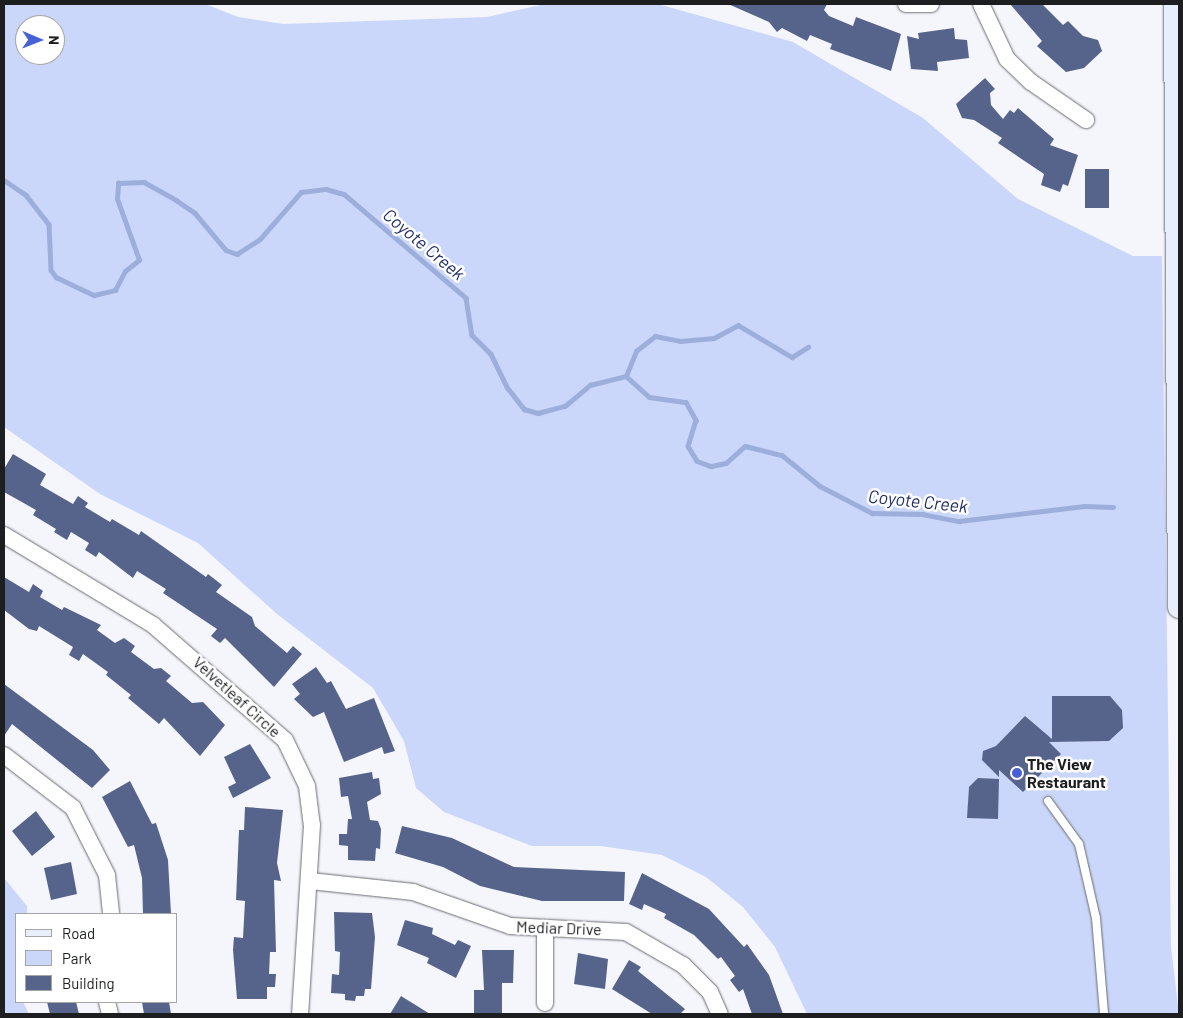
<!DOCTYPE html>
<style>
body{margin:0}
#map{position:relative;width:1183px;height:1018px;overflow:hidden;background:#f4f6fb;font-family:Barlow,sans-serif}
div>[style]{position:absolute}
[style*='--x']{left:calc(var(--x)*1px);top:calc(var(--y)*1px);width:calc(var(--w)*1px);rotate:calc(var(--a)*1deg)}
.green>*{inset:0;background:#cbd7fa}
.stream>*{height:4.5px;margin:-2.25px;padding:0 2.25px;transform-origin:2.25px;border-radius:2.25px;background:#9eaedb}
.building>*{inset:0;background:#56648c}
.roads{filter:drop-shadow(0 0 1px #696b70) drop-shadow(0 0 1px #696b70)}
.lane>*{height:8px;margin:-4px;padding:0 4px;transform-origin:4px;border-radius:4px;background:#fff}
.street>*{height:16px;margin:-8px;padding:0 8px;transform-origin:8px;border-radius:8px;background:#fff}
.secondary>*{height:22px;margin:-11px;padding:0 11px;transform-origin:11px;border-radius:11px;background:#e9eefd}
.dots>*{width:14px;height:14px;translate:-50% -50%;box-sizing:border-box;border:2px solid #fff;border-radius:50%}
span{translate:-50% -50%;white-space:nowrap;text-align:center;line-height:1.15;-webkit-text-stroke:5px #fff;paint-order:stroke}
.street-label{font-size:16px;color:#1d1e20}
.poi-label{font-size:16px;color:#1d1e20;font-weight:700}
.left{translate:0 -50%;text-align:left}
.water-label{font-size:18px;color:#202e64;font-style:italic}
.frame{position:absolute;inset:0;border:5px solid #1d1e20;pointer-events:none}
.legend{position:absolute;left:15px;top:913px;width:162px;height:90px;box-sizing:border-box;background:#fff;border:1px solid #a5a5a6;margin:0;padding:6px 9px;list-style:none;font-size:15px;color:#1d1e20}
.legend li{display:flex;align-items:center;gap:10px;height:25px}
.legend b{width:25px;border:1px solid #a5a5a6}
.north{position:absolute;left:15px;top:15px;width:50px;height:50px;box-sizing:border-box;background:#fff;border:1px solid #a5a5a6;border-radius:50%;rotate:91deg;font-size:14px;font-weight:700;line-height:20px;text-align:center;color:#1d1e20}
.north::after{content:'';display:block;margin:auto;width:18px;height:22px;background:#4661d4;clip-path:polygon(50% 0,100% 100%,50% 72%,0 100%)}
</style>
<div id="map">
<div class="green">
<i style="clip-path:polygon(evenodd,4px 4px,205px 4px,238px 17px,283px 24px,487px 17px,545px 4px,658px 4px,793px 42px,923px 118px,1018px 199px,1133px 256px,1162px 256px,1171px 947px,1179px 1014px,807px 1014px,775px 947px,743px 907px,706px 877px,662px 855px,601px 846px,532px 846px,444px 812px,416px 788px,404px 741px,373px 688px,277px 614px,198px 543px,100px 494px,4px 427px,4px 4px,25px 25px,55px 25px,55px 55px,25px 55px,25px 25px)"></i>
<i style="clip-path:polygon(4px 878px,27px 906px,27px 914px,16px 914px,16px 1002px,23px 1002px,29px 1014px,4px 1014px)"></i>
</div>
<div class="stream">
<i style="--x:4;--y:180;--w:27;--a:34"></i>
<i style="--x:26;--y:195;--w:37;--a:52"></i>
<i style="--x:49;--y:224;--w:46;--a:87.5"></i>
<i style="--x:51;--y:270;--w:9;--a:54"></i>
<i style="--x:56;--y:277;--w:42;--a:25.3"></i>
<i style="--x:94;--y:295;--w:22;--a:-13"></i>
<i style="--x:115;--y:290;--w:21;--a:-62"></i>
<i style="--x:125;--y:271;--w:18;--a:-38"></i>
<i style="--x:139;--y:260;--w:65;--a:-109.8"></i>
<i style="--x:117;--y:199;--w:16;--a:-86"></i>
<i style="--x:118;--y:183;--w:26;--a:-2"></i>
<i style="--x:144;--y:182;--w:37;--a:29"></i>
<i style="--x:176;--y:200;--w:23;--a:34"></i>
<i style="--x:195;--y:213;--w:48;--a:50"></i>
<i style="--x:226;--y:250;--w:12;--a:20"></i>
<i style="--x:237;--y:254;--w:27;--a:-33"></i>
<i style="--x:260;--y:239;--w:62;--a:-48.9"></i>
<i style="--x:301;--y:192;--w:25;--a:-7"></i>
<i style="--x:326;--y:189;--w:19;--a:16"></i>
<i style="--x:344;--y:194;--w:160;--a:40.4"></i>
<i style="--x:466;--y:298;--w:37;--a:81"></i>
<i style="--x:472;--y:335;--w:27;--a:45"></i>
<i style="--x:491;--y:354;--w:37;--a:64"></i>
<i style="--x:507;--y:387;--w:28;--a:52"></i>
<i style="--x:524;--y:409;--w:15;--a:16"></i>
<i style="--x:538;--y:413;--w:28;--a:-15"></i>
<i style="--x:565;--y:406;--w:33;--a:-40"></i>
<i style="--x:590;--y:385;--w:37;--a:-14"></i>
<i style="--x:626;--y:376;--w:31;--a:42"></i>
<i style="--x:649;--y:397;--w:37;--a:8"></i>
<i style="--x:686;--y:402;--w:21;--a:61"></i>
<i style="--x:696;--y:420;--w:27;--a:107"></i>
<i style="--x:688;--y:446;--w:17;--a:59"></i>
<i style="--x:697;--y:461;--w:15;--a:20"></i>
<i style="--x:711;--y:466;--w:15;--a:-11"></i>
<i style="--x:726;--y:463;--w:25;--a:-42"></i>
<i style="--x:745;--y:446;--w:38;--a:14"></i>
<i style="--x:782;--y:455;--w:49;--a:39.2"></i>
<i style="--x:820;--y:486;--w:59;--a:27.4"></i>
<i style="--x:872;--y:513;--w:50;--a:1.1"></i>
<i style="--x:922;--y:514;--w:38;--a:11"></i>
<i style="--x:959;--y:521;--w:126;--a:-6.8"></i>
<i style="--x:1084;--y:506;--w:29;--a:2"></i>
<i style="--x:626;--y:376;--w:27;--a:-68"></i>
<i style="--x:636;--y:351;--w:24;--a:-38"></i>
<i style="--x:655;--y:336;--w:25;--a:11"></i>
<i style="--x:680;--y:341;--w:34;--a:-5"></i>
<i style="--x:714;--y:338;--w:27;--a:-28"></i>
<i style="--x:738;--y:325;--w:63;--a:30.7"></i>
<i style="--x:792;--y:357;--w:19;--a:-32"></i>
</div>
<div class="building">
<i style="clip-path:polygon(728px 4px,827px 4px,824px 10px,829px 16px,853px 26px,856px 17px,901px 34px,891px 71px,830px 49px,832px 44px,810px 35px,807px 41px,782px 28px,777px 32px,769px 22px)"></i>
<i style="clip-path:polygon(1010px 4px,1042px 4px,1063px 25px,1068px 21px,1083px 36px,1098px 40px,1102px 51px,1084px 68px,1066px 72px,1037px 46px,1042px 41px)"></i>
<i style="clip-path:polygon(954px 28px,955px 39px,967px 40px,969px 58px,937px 62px,938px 71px,911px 69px,907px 36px,919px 39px,918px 33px)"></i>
<i style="clip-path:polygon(985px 78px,995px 89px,990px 93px,991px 105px,1003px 119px,1010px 110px,1014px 113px,1018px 108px,1054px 139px,1050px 145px,1078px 155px,1068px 186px,1063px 184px,1060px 192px,1041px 185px,1044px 174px,998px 143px,1002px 138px,974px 120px,962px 118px,956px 104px)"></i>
<i style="clip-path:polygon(1085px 169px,1109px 169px,1109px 208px,1085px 208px)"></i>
<i style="clip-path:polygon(13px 454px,46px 474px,40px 485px,73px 504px,78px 496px,88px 503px,85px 507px,110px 522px,112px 519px,139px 535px,141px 531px,206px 577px,208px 574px,222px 585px,216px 592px,252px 617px,255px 626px,287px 653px,293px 646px,302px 654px,274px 687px,225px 638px,220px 643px,211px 636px,217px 629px,163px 593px,166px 589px,137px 571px,133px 578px,99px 552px,96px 557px,85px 550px,89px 543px,71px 532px,67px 540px,54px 532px,56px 529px,33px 515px,36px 510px,4px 492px,4px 469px)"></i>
<i style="clip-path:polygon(4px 577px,29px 592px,33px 584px,43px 591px,40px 597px,62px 610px,64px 607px,101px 625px,97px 630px,115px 643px,124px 638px,135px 646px,131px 652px,154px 669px,161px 668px,171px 676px,166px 681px,192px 703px,203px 702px,225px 725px,200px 756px,164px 718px,159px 724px,128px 698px,131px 695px,106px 675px,108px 672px,83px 654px,79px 661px,69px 655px,73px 647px,39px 626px,37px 631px,29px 629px,4px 610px)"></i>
<i style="clip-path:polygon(316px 667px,327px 683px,331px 681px,346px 709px,374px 698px,395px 751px,384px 754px,382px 747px,344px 762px,324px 712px,313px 717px,294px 699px,300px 694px,292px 684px)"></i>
<i style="clip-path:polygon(4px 684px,93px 750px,110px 770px,92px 788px,12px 724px,4px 736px)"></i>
<i style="clip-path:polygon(1052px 696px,1110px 696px,1122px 710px,1123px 728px,1109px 741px,1049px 742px,1061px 754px,1023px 792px,999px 770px,999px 777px,982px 760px,983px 751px,996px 746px,1025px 716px,1052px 739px)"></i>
<i style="clip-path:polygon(250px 744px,271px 778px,233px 798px,228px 787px,236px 783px,224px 757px)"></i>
<i style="clip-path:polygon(372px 772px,373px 779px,379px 778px,381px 794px,367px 802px,370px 820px,378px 821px,381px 829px,380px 849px,376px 848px,375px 861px,348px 860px,348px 846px,339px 845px,339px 834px,347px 834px,348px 819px,352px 819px,348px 796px,341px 797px,339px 778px)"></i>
<i style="clip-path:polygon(978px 778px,999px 779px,998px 819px,967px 818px,969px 787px)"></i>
<i style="clip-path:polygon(130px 781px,152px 824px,156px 823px,168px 860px,171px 914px,143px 914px,142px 878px,134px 845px,128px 847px,102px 797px)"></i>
<i style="clip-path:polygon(245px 807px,283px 810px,277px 863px,281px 881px,274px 880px,276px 952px,270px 952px,269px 974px,276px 974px,275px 987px,267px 987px,267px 999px,237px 999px,233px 950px,234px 937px,243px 938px,245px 901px,236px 900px,239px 830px,244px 830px)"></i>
<i style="clip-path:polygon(36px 811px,55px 837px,32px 856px,12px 831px)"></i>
<i style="clip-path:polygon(402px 826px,452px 838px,514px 867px,625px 872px,624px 901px,542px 901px,480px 886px,443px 867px,395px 853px)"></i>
<i style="clip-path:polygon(71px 862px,77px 894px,51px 900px,44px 868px)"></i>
<i style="clip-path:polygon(642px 873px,709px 909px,744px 947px,747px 944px,769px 975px,783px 1014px,752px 1014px,743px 989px,739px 992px,730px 980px,735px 976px,721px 957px,718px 959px,694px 935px,664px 918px,666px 914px,644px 904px,642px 910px,629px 904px)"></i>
<i style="clip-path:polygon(334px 912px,372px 913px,375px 937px,371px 989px,365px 989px,364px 996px,356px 996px,355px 1001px,345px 1000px,345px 994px,331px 993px,332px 974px,339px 975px,340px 952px,335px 951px)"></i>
<i style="clip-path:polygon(405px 920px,433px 928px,432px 934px,455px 945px,458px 940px,471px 946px,456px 978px,427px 963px,429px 958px,397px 945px)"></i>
<i style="clip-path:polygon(482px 950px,514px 950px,513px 983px,502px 983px,502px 1014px,474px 1014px,474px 990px,484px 990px)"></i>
<i style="clip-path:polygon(578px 953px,608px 959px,605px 989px,574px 984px)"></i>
<i style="clip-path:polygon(629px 960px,641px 967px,638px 971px,685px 1009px,680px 1014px,652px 1014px,612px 989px)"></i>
<i style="clip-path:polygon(401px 996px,430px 1014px,390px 1014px)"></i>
<i style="clip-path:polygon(47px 1002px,76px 1002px,79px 1014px,50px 1014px)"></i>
<i style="clip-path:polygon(142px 1002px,169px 1002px,171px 1014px,144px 1014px)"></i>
</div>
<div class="roads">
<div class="lane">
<i style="--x:1048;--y:801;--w:53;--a:54.2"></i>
<i style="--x:1079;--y:844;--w:76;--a:77.1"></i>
<i style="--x:1096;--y:918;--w:96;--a:85.2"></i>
</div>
<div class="street">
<i style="--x:906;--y:4;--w:25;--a:0"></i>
<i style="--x:981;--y:4;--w:61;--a:64.7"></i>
<i style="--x:1007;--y:59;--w:33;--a:44"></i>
<i style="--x:1031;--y:82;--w:67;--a:34.6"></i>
<i style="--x:4;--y:535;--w:174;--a:31.1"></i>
<i style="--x:153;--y:625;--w:175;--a:41.1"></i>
<i style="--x:285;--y:740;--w:51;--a:64.4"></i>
<i style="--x:307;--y:786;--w:39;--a:83"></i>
<i style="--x:312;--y:825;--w:189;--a:93.6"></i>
<i style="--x:4;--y:755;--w:87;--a:37.5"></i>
<i style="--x:73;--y:808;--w:75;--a:63.1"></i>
<i style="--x:107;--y:875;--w:39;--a:84"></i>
<i style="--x:310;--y:881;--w:104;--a:6.1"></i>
<i style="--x:413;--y:892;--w:103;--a:19.3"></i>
<i style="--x:510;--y:926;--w:116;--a:3"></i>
<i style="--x:626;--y:932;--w:66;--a:30.1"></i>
<i style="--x:683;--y:965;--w:38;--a:45"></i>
<i style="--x:710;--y:992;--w:24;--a:66"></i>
<i style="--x:107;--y:1002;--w:12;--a:76"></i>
<i style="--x:545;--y:1003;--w:73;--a:-90"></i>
</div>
<div class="secondary">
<i style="--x:1175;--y:4;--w:603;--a:89.62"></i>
</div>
</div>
<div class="dots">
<i style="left:1017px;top:773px;background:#4661d4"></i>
</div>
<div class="street-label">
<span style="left:237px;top:697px;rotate:42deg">Velvetleaf Circle</span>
<span style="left:559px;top:928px;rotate:2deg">Mediar Drive</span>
</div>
<div class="poi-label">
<span class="left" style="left:1027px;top:773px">The View<br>Restaurant</span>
</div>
<div class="water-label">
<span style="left:424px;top:244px;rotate:40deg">Coyote Creek</span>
<span style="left:918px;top:501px;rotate:6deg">Coyote Creek</span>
</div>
<div class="frame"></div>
<ul class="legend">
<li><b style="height:6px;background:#e9eefd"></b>Road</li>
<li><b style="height:14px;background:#cbd7fa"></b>Park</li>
<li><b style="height:14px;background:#56648c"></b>Building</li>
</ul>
<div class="north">N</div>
</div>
